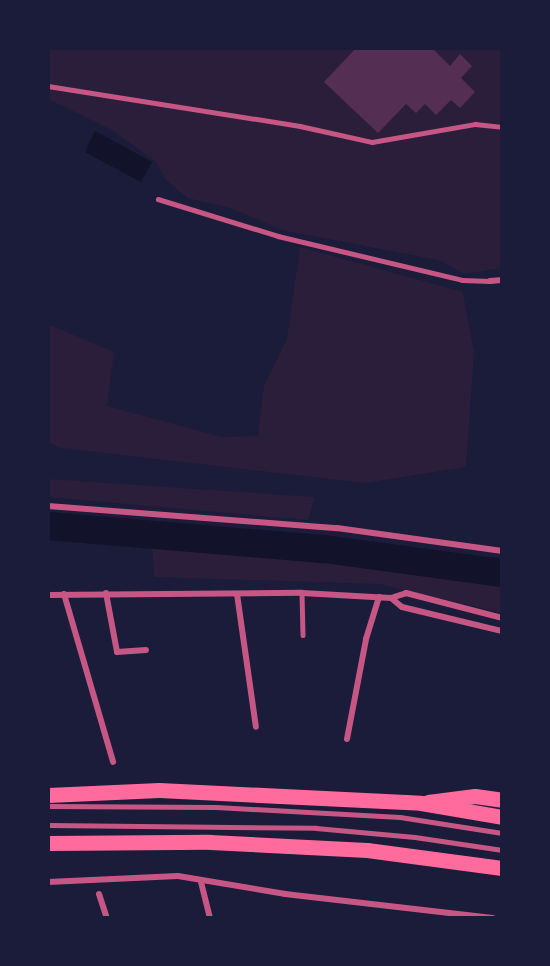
<!DOCTYPE html>
<style>
body{margin:0}
#map{position:relative;width:550px;height:966px;overflow:hidden;background:#1b1b3a;font-family:"Archivo Narrow",sans-serif}
div>[style]{position:absolute}
[style*='--x']{left:calc(var(--x)*1px);top:calc(var(--y)*1px);width:calc(var(--w)*1px);rotate:calc(var(--a)*1deg)}
.green>*{inset:0;background:#2a1e3b}
.water>*{inset:0;background:#12122b}
.river>*{height:28px;margin:-14px;padding:0 14px;transform-origin:14px;border-radius:14px;background:#12122b}
.building>*{inset:0;background:#542f53}
.service>*{height:4.5px;margin:-2.25px;padding:0 2.25px;transform-origin:2.25px;border-radius:2.25px;background:#c65784}
.minor>*{height:6px;margin:-3px;padding:0 3px;transform-origin:3px;border-radius:3px;background:#c65784}
.trunk>*{height:15px;margin:-7.5px;padding:0 7.5px;transform-origin:7.5px;border-radius:7.5px;background:#ff6b9d}
span{translate:-50% -50%;white-space:nowrap;text-align:center;line-height:1.15;-webkit-text-stroke:4.5px #1b1b3a;paint-order:stroke}
.frame{position:absolute;inset:0;border:50px solid #1b1b3a;pointer-events:none}
</style>
<div id="map">
<div class="green">
<i style="clip-path:polygon(48px 48px,502px 48px,502px 268px,464px 274px,438px 260px,281px 230px,231px 208px,187px 198px,166px 180px,155px 161px,112px 130px,48px 99px)"></i>
<i style="clip-path:polygon(300px 247px,463px 292px,474px 353px,466px 467px,365px 483px,62px 448px,48px 442px,48px 324px,114px 352px,107px 406px,222px 437px,258px 436px,264px 386px,287px 339px)"></i>
<i style="clip-path:polygon(48px 479px,315px 497px,308px 520px,48px 497px)"></i>
<i style="clip-path:polygon(152px 544px,423px 569px,502px 581px,502px 613px,379px 584px,154px 577px)"></i>
</div>
<div class="water">
<i style="clip-path:polygon(95px 131px,152px 162px,141px 182px,85px 152px)"></i>
</div>
<div class="river">
<i style="--x:48;--y:526;--w:277;--a:4.8"></i>
<i style="--x:324;--y:549;--w:180;--a:7.7"></i>
</div>
<div class="building">
<i style="clip-path:polygon(356px 48px,432px 48px,450px 66px,460px 54px,472px 66px,461px 78px,475px 92px,460px 108px,451px 100px,436px 115px,425px 104px,416px 113px,406px 104px,378px 133px,324px 82px)"></i>
</div>
<div class="service">
<i style="--x:48;--y:86;--w:255;--a:9"></i>
<i style="--x:300;--y:126;--w:74;--a:12.5"></i>
<i style="--x:372;--y:142;--w:105;--a:-9.9"></i>
<i style="--x:475;--y:124;--w:27;--a:6"></i>
<i style="--x:158;--y:199;--w:126;--a:17.1"></i>
<i style="--x:278;--y:236;--w:189;--a:13.4"></i>
<i style="--x:462;--y:280;--w:28;--a:2"></i>
<i style="--x:302;--y:593;--w:42;--a:88.6"></i>
<i style="--x:48;--y:806;--w:168;--a:0.3"></i>
<i style="--x:216;--y:807;--w:184;--a:3.1"></i>
<i style="--x:400;--y:817;--w:103;--a:8.9"></i>
<i style="--x:48;--y:825;--w:268;--a:0.6"></i>
<i style="--x:316;--y:828;--w:99;--a:5.2"></i>
<i style="--x:415;--y:837;--w:88;--a:8.5"></i>
</div>
<div class="minor">
<i style="--x:490;--y:281;--w:12;--a:-5"></i>
<i style="--x:48;--y:506;--w:290;--a:4.4"></i>
<i style="--x:337;--y:528;--w:167;--a:7.9"></i>
<i style="--x:106;--y:593;--w:60;--a:79.4"></i>
<i style="--x:117;--y:652;--w:29;--a:-4"></i>
<i style="--x:64;--y:594;--w:175;--a:73.7"></i>
<i style="--x:237;--y:594;--w:134;--a:81.9"></i>
<i style="--x:48;--y:595;--w:254;--a:-0.5"></i>
<i style="--x:302;--y:593;--w:89;--a:3.2"></i>
<i style="--x:391;--y:598;--w:16;--a:-18"></i>
<i style="--x:406;--y:593;--w:99;--a:14.6"></i>
<i style="--x:391;--y:598;--w:14;--a:39"></i>
<i style="--x:402;--y:607;--w:103;--a:13.5"></i>
<i style="--x:347;--y:739;--w:102;--a:-79.2"></i>
<i style="--x:366;--y:639;--w:44;--a:-72.8"></i>
<i style="--x:48;--y:882;--w:130;--a:-2.6"></i>
<i style="--x:178;--y:876;--w:109;--a:9.5"></i>
<i style="--x:285;--y:894;--w:209;--a:6.6"></i>
<i style="--x:201;--y:882;--w:37;--a:76"></i>
<i style="--x:99;--y:894;--w:25;--a:72"></i>
</div>
<div class="trunk">
<i style="--x:48;--y:795;--w:111;--a:-2.6"></i>
<i style="--x:159;--y:790;--w:262;--a:2.8"></i>
<i style="--x:421;--y:803;--w:82;--a:9.8"></i>
<i style="--x:428;--y:802;--w:47;--a:-7.3"></i>
<i style="--x:475;--y:796;--w:27;--a:8"></i>
<i style="--x:48;--y:843;--w:162;--a:-0.4"></i>
<i style="--x:210;--y:842;--w:157;--a:2.9"></i>
<i style="--x:367;--y:850;--w:136;--a:7.6"></i>
</div>
<div class="frame"></div>
</div>
